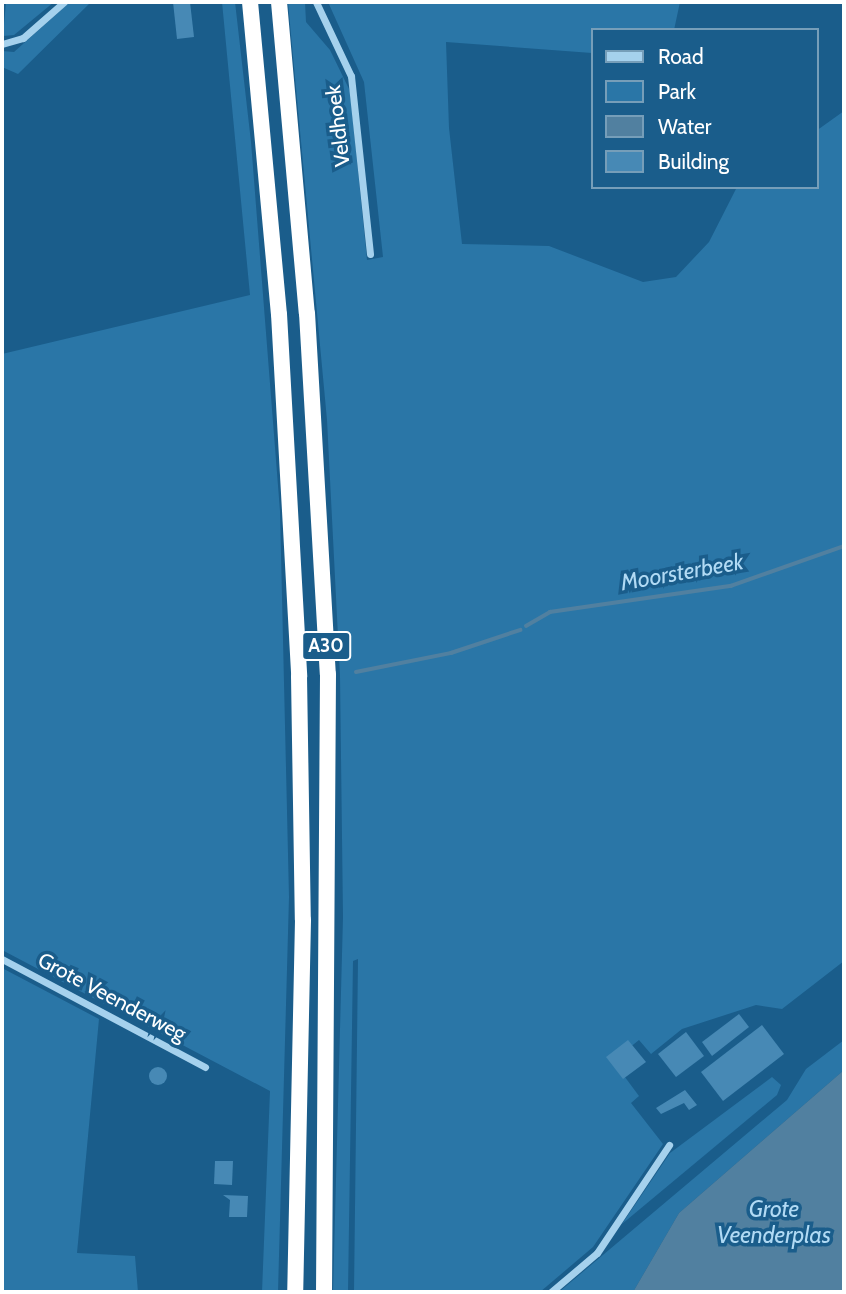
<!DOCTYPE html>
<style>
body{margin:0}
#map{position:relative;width:846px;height:1294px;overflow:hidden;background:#1a5d8b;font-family:Cabin,sans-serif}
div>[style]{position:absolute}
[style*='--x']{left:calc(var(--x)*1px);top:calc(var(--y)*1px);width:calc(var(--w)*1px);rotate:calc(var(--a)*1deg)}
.green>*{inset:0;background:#2a76a7}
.water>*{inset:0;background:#5180a0}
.stream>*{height:3.5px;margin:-1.75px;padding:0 1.75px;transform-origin:1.75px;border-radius:1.75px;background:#5180a0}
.building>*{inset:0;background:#4789b5}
.round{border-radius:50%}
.minor>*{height:7px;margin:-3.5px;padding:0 3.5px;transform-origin:3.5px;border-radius:3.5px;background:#a5d1ed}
.motorway>*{height:16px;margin:-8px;padding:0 8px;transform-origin:8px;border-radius:8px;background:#fff}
span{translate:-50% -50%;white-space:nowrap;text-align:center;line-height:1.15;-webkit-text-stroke:7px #1a5d8b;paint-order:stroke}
.shield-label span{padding:2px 5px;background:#1a5d8b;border:2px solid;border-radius:5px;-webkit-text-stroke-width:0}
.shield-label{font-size:19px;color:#fff;font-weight:700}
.street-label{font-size:21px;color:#fff}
.water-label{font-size:23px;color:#b1daf4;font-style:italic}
.frame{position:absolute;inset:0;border:4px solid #fff;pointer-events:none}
.legend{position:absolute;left:591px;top:28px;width:228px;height:161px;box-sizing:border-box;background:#1a5d8b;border:2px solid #769eb9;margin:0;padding:9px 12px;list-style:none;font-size:21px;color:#fff}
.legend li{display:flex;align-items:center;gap:14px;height:35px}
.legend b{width:35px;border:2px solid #769eb9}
</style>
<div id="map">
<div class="green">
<i style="clip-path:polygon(6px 2px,54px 2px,14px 35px,3px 36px)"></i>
<i style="clip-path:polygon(70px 2px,91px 2px,18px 74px,2px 67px,2px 51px,14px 52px)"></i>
<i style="clip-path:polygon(222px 2px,235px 2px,251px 142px,280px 511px,289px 897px,278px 1292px,262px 1292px,270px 1091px,2px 950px,2px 354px,250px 295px)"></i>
<i style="clip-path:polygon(288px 2px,305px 2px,306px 22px,330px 50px,350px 91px,367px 260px,383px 257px,364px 82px,328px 2px,680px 2px,674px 30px,592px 30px,592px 53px,446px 42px,449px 128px,462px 244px,549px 246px,643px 282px,676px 277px,709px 242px,737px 187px,816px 187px,816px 131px,844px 111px,844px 961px,782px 1009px,756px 1005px,682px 1029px,651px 1054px,639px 1040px,613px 1061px,639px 1096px,631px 1103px,663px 1144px,593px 1247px,540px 1292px,354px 1292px,358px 959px,353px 961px,348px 1292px,333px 1292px,343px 917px,340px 676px,327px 420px)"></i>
<i style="clip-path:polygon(2px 968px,99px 1019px,77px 1253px,135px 1256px,138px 1292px,2px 1292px)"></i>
<i style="clip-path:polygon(844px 1040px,844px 1070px,679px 1213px,633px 1292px,559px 1292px,787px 1100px,806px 1069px)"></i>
<i style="clip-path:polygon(772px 1077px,781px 1085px,777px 1095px,622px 1224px,670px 1153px)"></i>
</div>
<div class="water">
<i style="clip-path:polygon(844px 1070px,844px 1292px,633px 1292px,679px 1213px)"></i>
</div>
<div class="stream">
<i style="--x:526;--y:626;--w:28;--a:-30"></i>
<i style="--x:550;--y:612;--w:183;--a:-8.2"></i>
<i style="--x:731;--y:586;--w:120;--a:-19.5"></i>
<i style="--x:356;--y:672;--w:97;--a:-11.3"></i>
<i style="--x:451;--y:653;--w:73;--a:-18.4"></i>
</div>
<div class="building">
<i style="clip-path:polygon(173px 2px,190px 2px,194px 37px,177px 39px)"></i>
<i style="clip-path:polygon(739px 1014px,749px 1027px,712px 1056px,702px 1042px)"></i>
<i style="clip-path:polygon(762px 1025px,784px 1054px,723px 1101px,701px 1072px)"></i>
<i style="clip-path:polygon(686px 1032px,704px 1056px,676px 1077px,658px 1054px)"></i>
<i style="clip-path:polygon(628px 1040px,646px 1062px,623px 1079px,606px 1057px)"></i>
<i class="round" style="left:149px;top:1067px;width:18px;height:18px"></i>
<i style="clip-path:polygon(685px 1090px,697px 1105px,689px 1110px,684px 1103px,661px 1114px,656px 1108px)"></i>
<i style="clip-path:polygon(215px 1161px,233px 1161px,232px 1185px,214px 1184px)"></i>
<i style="clip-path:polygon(223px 1195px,248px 1196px,247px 1217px,229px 1217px,230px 1200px)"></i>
</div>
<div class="minor">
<i style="--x:316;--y:2;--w:82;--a:64.7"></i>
<i style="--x:351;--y:76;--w:179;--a:83.9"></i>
<i style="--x:2;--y:44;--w:22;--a:-16"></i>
<i style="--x:23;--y:38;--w:55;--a:-41.3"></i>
<i style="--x:2;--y:959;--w:230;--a:28"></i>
<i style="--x:551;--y:1292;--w:60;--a:-40.3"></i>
<i style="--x:597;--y:1253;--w:130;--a:-56.3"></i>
</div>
<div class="motorway">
<i style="--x:250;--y:2;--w:313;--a:84.7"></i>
<i style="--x:279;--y:314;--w:363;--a:86.8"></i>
<i style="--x:299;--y:676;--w:244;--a:89.1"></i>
<i style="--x:303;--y:920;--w:372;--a:91.2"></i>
<i style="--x:279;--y:2;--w:312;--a:84.9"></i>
<i style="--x:307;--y:313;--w:362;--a:86.7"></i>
<i style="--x:328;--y:674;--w:618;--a:90.37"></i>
</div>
<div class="shield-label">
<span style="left:326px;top:646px">A30</span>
</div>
<div class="street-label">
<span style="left:338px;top:126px;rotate:-97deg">Veldhoek</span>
<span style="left:112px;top:997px;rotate:28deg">Grote Veenderweg</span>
</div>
<div class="water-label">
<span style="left:682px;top:572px;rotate:-10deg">Moorsterbeek</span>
<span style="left:774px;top:1222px">Grote<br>Veenderplas</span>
</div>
<div class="frame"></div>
<ul class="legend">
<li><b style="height:9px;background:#a5d1ed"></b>Road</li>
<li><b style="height:19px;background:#2a76a7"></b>Park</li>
<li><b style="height:19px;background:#5180a0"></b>Water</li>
<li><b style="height:19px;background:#4789b5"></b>Building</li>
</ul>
</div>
